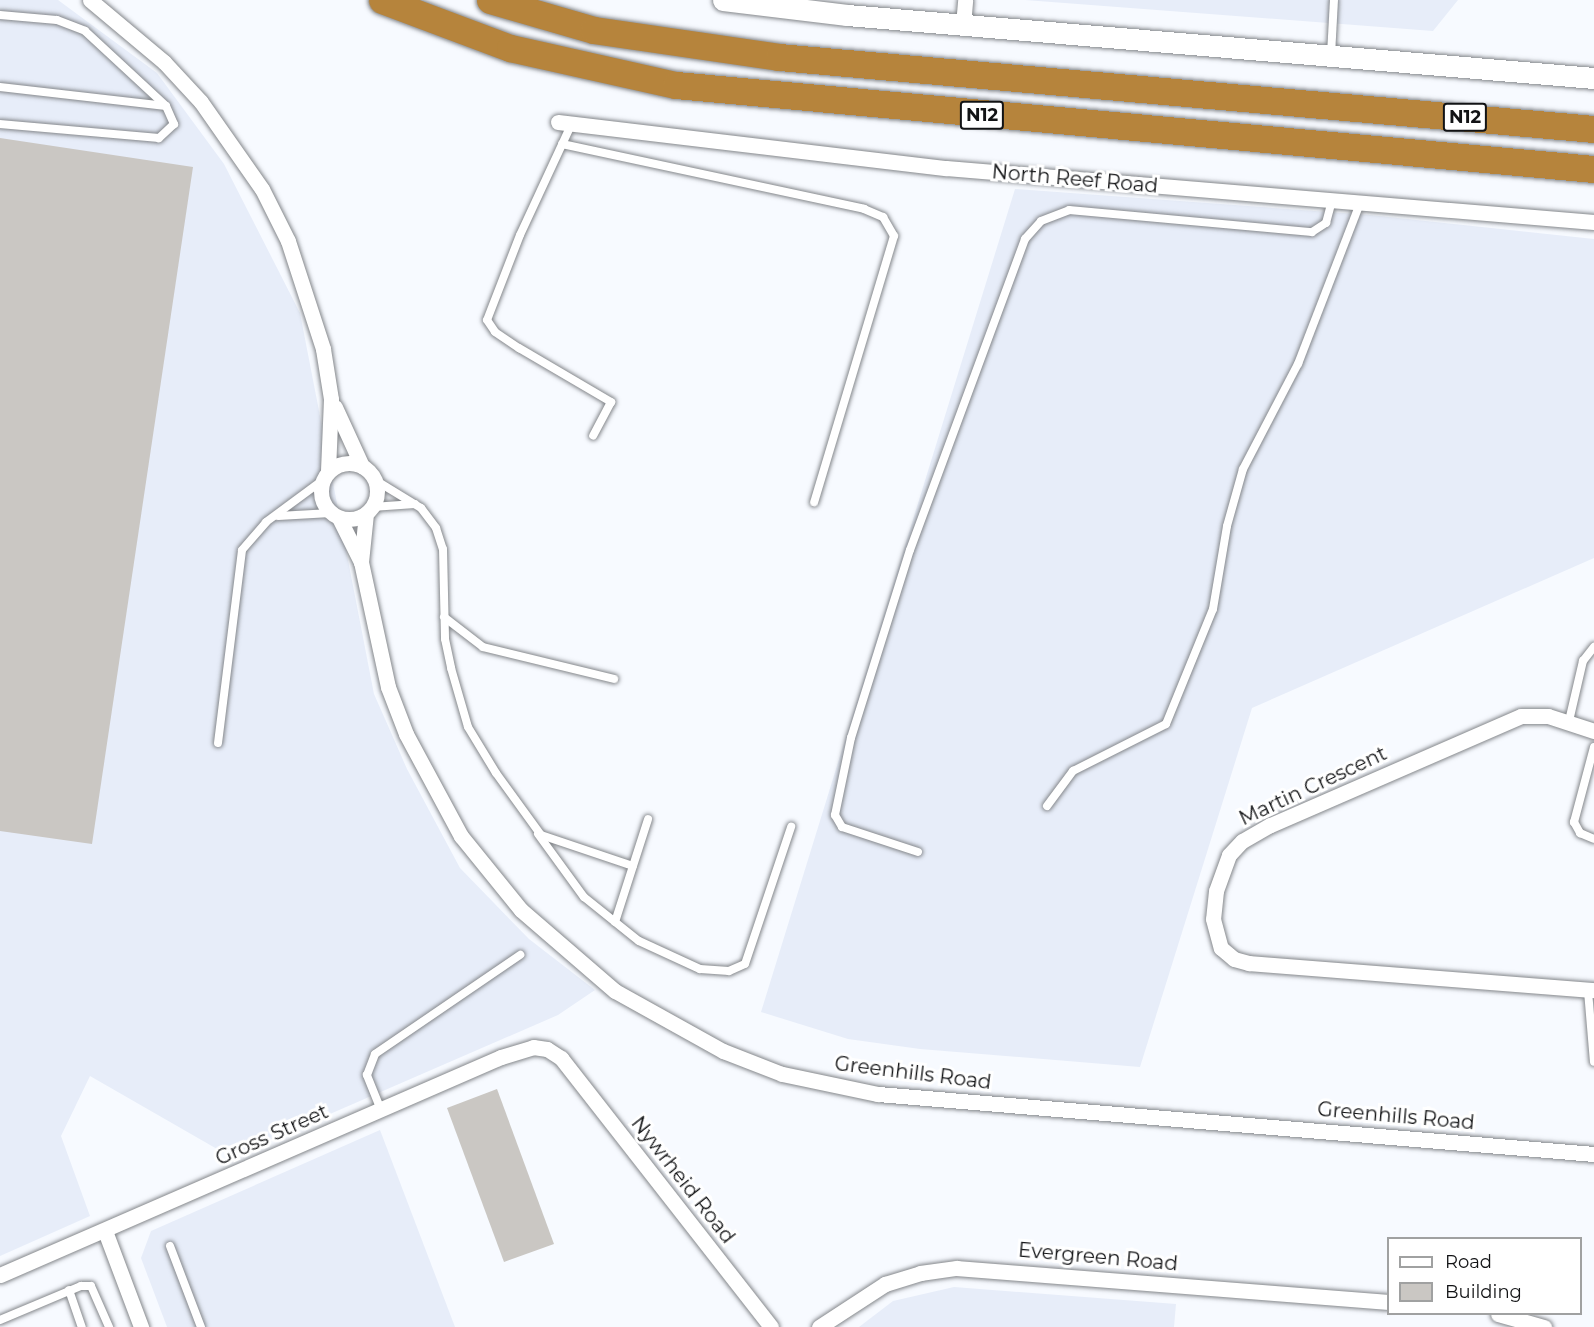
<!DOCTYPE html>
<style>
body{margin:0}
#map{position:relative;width:1594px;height:1327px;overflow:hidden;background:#f7faff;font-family:Montserrat,sans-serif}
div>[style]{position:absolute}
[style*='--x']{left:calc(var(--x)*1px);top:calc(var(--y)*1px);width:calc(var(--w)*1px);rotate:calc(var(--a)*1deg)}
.built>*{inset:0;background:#e7edf9}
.building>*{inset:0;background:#cac7c3}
.roads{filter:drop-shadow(0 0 2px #84878b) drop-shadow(0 0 2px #84878b)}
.lane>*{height:8px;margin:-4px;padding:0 4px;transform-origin:4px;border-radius:4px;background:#fff}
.street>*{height:15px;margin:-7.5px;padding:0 7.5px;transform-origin:7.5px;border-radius:7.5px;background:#fff}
.street>.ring{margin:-7.5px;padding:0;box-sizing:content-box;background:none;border:15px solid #fff;border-radius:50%}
.secondary>*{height:21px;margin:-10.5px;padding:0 10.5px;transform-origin:10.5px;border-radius:10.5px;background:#fff}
.highway>*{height:27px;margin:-13.5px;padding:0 13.5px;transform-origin:13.5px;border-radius:13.5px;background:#b6843c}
span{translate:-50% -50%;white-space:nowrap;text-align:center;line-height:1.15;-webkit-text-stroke:6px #fff;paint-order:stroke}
.shield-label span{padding:2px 4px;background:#fff;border:2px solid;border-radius:4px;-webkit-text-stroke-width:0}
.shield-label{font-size:18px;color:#121315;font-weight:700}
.street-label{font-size:20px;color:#121315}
.legend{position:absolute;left:1387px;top:1237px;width:195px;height:78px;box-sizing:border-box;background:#fff;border:2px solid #a0a1a1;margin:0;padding:8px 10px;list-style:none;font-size:18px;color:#121315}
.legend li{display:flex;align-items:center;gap:12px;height:30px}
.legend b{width:30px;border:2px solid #a0a1a1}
</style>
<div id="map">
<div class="built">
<i style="clip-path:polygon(0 0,58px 0,157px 73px,224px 164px,300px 313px,374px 694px,407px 769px,460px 868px,529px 939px,595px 990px,558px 1015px,231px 1157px,90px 1076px,61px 1136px,90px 1216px,0 1256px)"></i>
<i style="clip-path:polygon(1025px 0,1458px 0,1433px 31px)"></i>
<i style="clip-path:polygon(1015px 189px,1370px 215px,1594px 239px,1594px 558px,1252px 708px,1140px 1067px,920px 1049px,848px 1039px,761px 1012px)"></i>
<i style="clip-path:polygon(380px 1130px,455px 1327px,167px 1327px,141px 1258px,151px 1231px)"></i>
<i style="clip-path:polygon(954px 1287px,1176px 1304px,1174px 1327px,859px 1327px,893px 1301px)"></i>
</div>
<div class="building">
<i style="clip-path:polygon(0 138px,193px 167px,92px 844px,0 831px)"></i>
<i style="clip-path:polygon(497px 1089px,554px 1244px,504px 1262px,447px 1108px)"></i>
</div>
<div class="roads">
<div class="lane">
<i style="--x:0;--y:15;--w:57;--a:5"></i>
<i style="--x:57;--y:20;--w:30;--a:21"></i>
<i style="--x:85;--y:31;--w:110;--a:42.8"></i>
<i style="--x:166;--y:106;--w:20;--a:66"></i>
<i style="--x:174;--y:124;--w:21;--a:137"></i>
<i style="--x:159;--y:138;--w:160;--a:-175"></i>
<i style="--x:1331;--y:55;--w:55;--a:-86.9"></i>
<i style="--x:0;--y:87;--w:167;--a:6.5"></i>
<i style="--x:572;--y:123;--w:123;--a:114.9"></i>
<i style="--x:520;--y:235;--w:91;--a:111.2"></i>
<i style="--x:487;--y:320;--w:14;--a:56"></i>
<i style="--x:495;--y:332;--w:29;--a:34"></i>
<i style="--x:519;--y:348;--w:107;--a:30.4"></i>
<i style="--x:611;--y:402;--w:38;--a:118"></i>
<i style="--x:562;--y:144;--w:309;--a:12.1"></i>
<i style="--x:864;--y:209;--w:21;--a:23"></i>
<i style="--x:883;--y:217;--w:22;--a:60"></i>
<i style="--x:894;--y:236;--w:278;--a:106.7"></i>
<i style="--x:375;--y:480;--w:54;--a:31.3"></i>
<i style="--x:421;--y:508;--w:25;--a:53"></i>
<i style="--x:436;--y:528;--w:22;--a:72"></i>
<i style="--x:443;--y:549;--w:90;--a:88.7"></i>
<i style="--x:445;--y:639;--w:30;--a:78"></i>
<i style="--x:451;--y:668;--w:61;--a:73.9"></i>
<i style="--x:468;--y:727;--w:54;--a:58.7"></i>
<i style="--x:496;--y:773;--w:77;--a:54"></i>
<i style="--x:541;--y:835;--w:97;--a:18.6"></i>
<i style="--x:372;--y:507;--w:43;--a:-4"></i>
<i style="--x:278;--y:516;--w:53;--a:-3.2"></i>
<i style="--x:444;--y:617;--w:49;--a:37.6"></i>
<i style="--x:483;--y:647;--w:135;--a:13.7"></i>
<i style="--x:1569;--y:721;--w:62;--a:-76.9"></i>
<i style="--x:1583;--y:661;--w:18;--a:-52"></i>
<i style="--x:218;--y:743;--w:194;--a:-82.9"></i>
<i style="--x:242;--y:550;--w:37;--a:-49"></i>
<i style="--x:266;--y:522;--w:71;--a:-36.4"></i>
<i style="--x:1594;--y:747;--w:78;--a:104.9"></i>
<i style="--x:1574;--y:822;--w:13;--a:61"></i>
<i style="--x:1580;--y:833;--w:15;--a:23"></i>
<i style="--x:1047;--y:806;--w:44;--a:-53.4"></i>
<i style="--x:1073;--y:771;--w:104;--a:-26.8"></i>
<i style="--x:1166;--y:724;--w:124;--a:-67.8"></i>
<i style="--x:1213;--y:609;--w:84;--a:-80.4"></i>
<i style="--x:1227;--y:526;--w:59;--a:-74.3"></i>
<i style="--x:1243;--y:469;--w:119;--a:-62.4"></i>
<i style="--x:1298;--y:364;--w:173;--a:-68.9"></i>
<i style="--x:538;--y:834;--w:78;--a:53.9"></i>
<i style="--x:584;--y:897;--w:70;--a:38.7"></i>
<i style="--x:639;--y:941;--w:67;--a:24.7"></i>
<i style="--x:700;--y:969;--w:29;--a:4"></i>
<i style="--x:729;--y:971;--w:17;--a:-24"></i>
<i style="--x:745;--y:964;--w:145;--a:-71.4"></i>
<i style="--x:918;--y:852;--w:80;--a:-161.8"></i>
<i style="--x:842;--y:827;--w:14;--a:-120"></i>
<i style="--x:835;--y:815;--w:79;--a:-78.3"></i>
<i style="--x:851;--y:738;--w:197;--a:-72.6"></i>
<i style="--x:910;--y:550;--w:332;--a:-69.7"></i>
<i style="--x:1025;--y:239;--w:24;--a:-48"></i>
<i style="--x:1041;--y:221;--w:30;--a:-21"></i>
<i style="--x:1069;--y:210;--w:244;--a:5.2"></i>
<i style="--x:1312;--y:232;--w:17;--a:-33"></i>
<i style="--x:1326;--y:223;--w:24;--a:-75"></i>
<i style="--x:615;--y:922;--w:108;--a:-72.2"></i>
<i style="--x:1588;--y:991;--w:71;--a:85.2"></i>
<i style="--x:381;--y:1110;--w:38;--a:-112"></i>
<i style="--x:367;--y:1075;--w:22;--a:-69"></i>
<i style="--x:375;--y:1054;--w:176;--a:-34.3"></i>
<i style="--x:170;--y:1246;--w:87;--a:69.1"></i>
<i style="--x:69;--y:1290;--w:39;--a:71"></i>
<i style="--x:0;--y:1320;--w:88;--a:-22.8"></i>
<i style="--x:81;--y:1286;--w:10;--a:0"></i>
<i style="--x:91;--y:1286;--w:45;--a:66.3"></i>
</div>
<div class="street">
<i style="--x:90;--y:0;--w:97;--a:40"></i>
<i style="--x:164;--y:62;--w:54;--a:47.2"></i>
<i style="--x:201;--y:102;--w:106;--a:55"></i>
<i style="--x:262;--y:189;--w:58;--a:63.4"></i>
<i style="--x:288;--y:241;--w:114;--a:72"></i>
<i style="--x:323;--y:349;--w:51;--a:80.9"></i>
<i style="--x:331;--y:399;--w:73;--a:92.4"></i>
<i style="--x:963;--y:25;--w:25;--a:-85"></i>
<i style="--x:558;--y:122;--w:391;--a:6.8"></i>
<i style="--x:946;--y:168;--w:650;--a:4.76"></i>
<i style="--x:335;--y:407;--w:65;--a:65.4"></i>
<i class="ring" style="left:321px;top:463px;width:41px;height:41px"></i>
<i style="--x:339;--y:518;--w:49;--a:63.4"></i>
<i style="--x:361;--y:562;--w:128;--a:77.8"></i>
<i style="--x:388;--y:687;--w:50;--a:69"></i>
<i style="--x:406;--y:734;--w:116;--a:61.7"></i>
<i style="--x:461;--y:836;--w:95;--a:51"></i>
<i style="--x:521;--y:910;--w:124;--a:40.8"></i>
<i style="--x:615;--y:991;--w:124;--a:29.1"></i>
<i style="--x:723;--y:1051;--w:63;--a:21.3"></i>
<i style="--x:782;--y:1074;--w:98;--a:11.8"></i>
<i style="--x:878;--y:1094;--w:719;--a:4.79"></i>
<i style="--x:361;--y:562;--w:48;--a:-84.1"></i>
<i style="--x:1594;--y:731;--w:48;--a:-161.9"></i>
<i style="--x:1548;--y:716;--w:27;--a:180"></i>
<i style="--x:1521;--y:716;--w:274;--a:156.5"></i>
<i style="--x:1270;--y:825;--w:32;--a:150"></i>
<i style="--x:1242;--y:841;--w:19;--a:133"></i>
<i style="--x:1229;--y:855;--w:38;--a:110"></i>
<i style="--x:1216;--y:891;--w:28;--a:96"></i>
<i style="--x:1213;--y:919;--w:30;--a:75"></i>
<i style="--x:1221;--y:948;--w:17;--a:40"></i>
<i style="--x:1234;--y:959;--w:16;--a:15"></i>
<i style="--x:1249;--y:963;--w:346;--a:4.5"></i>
<i style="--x:105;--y:1231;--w:103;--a:69.4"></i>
<i style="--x:0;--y:1275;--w:546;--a:-23.52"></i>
<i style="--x:501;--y:1057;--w:34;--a:-17"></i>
<i style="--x:533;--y:1047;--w:14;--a:8"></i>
<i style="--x:547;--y:1049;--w:17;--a:33"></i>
<i style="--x:561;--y:1058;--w:341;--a:52"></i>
<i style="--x:1498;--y:1314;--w:48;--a:15.8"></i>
<i style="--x:819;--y:1327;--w:79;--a:-33.1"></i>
<i style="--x:885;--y:1284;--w:37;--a:-17"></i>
<i style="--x:920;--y:1273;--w:37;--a:-8"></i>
<i style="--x:957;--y:1268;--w:432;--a:4.5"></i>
</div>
<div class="secondary">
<i style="--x:723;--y:0;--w:125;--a:6.9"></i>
<i style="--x:847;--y:15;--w:750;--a:4.82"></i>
</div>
<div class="highway">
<i style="--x:382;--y:0;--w:137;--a:20.6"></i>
<i style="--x:510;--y:48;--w:170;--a:12.6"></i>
<i style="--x:676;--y:85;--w:922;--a:5.23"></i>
<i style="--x:490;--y:0;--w:108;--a:16.1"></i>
<i style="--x:594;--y:30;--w:187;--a:8.3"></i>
<i style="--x:779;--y:57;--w:818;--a:5.05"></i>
</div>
</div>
<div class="shield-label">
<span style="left:982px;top:115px">N12</span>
<span style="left:1465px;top:117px">N12</span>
</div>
<div class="street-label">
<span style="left:1075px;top:179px;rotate:5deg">North Reef Road</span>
<span style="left:1313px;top:786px;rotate:-25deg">Martin Crescent</span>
<span style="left:913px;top:1073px;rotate:7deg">Greenhills Road</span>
<span style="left:1396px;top:1116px;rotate:5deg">Greenhills Road</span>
<span style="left:272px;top:1135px;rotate:-24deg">Gross Street</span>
<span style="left:683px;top:1180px;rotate:52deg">Nywrheid Road</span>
<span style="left:1098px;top:1257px;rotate:5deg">Evergreen Road</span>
</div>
<ul class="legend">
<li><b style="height:8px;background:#fff"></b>Road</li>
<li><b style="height:16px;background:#cac7c3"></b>Building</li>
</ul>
</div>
